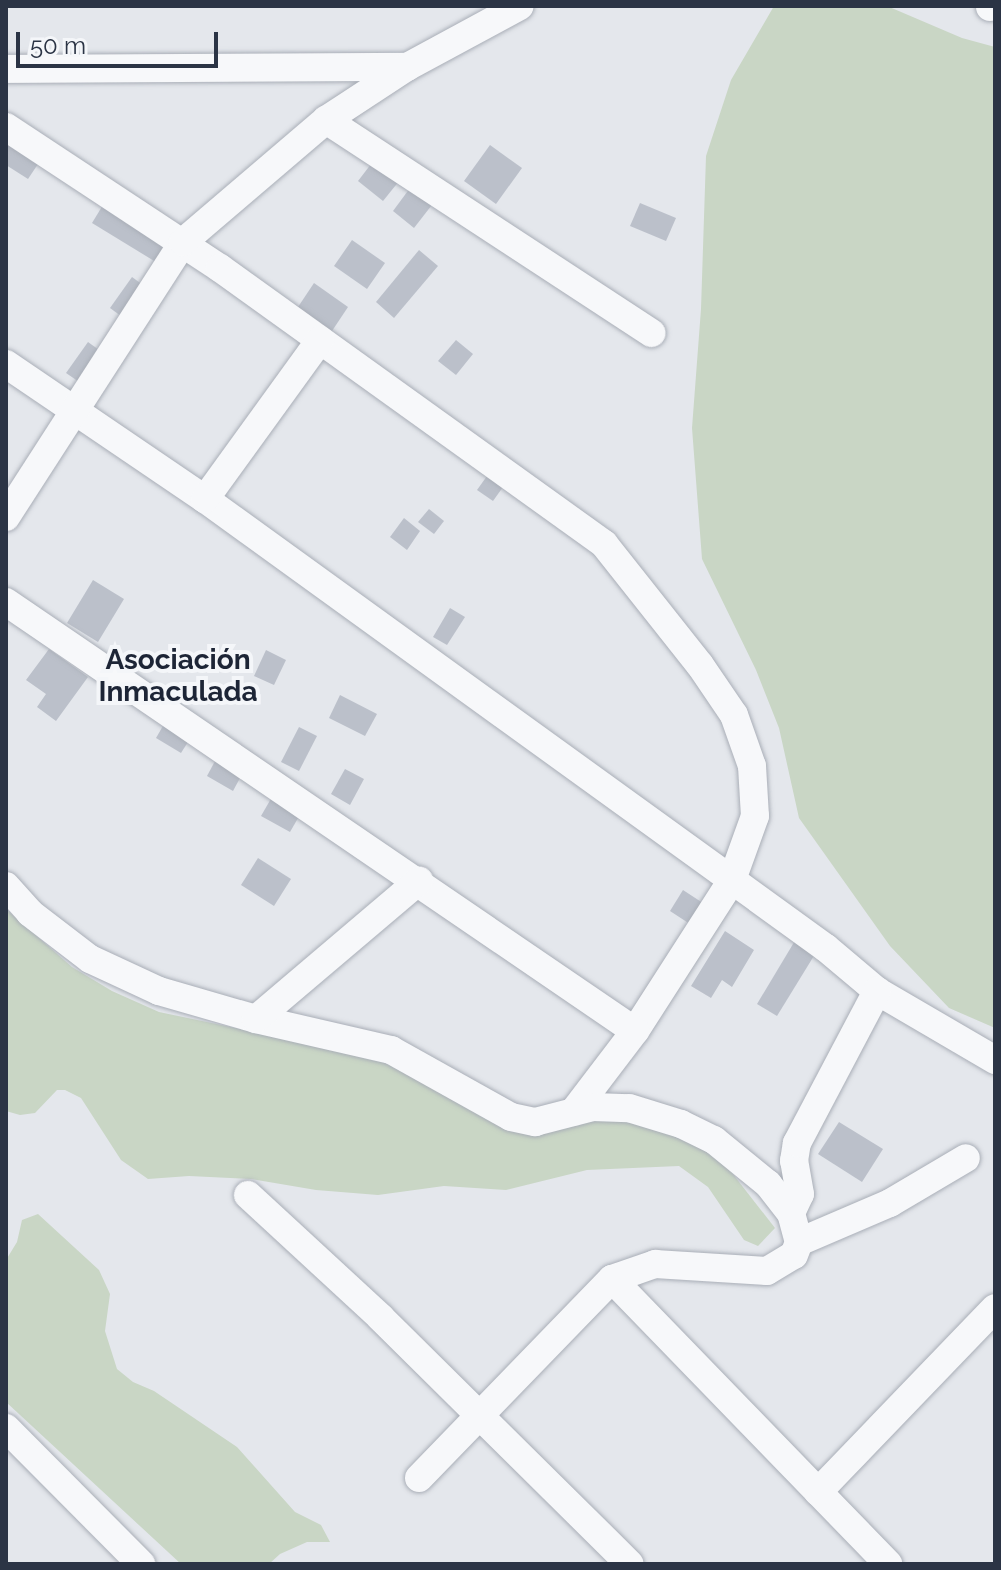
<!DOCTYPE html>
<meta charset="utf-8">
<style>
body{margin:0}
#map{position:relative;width:1001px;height:1570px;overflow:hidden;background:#e4e7ec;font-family:Raleway,sans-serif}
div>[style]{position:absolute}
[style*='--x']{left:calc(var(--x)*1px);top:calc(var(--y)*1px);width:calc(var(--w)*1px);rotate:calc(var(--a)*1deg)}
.green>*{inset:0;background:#c9d6c5}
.building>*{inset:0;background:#bbc0ca}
.roads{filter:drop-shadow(0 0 2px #a9aeb7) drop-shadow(0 0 2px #a9aeb7)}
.minor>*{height:28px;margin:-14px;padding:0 14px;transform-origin:14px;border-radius:14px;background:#f7f8fa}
span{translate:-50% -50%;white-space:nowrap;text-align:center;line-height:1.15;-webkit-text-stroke:8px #f4f6f9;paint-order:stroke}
.neighbourhood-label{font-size:28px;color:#1d2536;font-weight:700}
.frame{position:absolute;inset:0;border:8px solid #2b3445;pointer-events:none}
.scale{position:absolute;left:16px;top:32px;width:202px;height:36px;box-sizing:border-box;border:4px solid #2b3445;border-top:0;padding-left:10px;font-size:24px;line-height:28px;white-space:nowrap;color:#2b3445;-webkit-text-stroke:6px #f4f6f9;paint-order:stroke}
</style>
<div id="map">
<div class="green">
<i style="clip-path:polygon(774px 6px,887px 6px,962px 38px,995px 47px,995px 1028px,949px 1008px,890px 946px,799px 818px,779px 728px,756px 670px,702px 559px,692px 428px,701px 309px,706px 156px,731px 80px)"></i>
<i style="clip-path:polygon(6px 909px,72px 967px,112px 991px,159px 1012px,250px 1031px,354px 1038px,457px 1094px,584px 1118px,697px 1128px,775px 1228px,758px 1246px,744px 1240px,708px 1187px,679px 1166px,587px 1170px,506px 1190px,444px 1186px,378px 1195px,316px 1190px,251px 1179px,189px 1176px,148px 1179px,121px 1160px,81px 1098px,65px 1090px,57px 1090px,35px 1113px,20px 1115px,6px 1111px)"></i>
<i style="clip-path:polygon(38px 1214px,99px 1270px,110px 1294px,105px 1331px,117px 1369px,133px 1382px,154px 1391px,237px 1447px,295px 1512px,321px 1525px,330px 1542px,307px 1542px,280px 1554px,269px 1564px,181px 1564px,6px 1402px,6px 1260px,17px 1242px,22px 1220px)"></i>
</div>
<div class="building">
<i style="clip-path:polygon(6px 141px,40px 161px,28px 179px,6px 165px)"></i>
<i style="clip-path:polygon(490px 145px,522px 168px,496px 204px,464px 181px)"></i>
<i style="clip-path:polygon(378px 155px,404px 175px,383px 201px,358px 181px)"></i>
<i style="clip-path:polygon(413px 184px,435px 201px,414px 228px,393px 211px)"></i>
<i style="clip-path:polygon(640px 203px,676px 218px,666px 241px,630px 226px)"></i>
<i style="clip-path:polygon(103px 205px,175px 249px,164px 267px,92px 223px)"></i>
<i style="clip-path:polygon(352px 240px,385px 263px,367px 289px,334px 266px)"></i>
<i style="clip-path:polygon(419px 250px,438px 266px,394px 318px,376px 302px)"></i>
<i style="clip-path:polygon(132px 277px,147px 288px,125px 319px,110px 308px)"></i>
<i style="clip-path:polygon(314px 283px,348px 307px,332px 331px,298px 307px)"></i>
<i style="clip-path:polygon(456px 340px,473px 354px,456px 375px,438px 361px)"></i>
<i style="clip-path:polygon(88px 342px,106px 355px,85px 386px,66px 373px)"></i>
<i style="clip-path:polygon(487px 476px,503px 487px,493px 501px,477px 490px)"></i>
<i style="clip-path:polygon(429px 509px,444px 521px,434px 534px,418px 522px)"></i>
<i style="clip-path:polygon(404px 518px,420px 531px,407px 550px,390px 537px)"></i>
<i style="clip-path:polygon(93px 580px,124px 599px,98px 642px,67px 623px)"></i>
<i style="clip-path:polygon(450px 608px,465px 617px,447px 645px,433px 637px)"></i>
<i style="clip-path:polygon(49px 649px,88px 677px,56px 721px,37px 707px,46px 694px,26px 680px)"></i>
<i style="clip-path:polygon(266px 650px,286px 660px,274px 685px,254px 676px)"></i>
<i style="clip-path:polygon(340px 695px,377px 714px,365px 736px,329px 718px)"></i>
<i style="clip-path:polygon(167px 719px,193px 734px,181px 753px,156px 738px)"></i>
<i style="clip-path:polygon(299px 727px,317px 736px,299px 771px,281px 762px)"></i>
<i style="clip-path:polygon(221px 750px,247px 765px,233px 791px,207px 776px)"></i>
<i style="clip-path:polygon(345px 769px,364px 779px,350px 805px,331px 794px)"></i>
<i style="clip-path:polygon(276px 790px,305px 806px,290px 832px,261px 816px)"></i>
<i style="clip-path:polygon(258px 858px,291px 879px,274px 906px,241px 885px)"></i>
<i style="clip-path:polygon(683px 890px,709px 907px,696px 928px,670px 911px)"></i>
<i style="clip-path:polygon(725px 931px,754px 950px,732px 987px,722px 980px,711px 998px,691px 986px)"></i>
<i style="clip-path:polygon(799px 934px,820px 946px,777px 1016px,757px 1004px)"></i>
<i style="clip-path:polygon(839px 1122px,883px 1149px,862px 1182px,818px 1154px)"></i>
</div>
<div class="roads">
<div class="minor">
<i style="--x:990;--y:6;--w:1;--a:90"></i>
<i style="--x:6;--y:69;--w:401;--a:-0.3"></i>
<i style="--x:326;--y:120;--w:389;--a:33.2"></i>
<i style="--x:6;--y:127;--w:256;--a:33.4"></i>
<i style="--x:220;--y:268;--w:473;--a:35.7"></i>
<i style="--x:604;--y:544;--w:154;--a:51.6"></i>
<i style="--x:700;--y:665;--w:60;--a:55.8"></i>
<i style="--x:734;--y:715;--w:54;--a:70.6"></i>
<i style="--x:752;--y:766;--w:50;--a:86.6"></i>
<i style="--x:755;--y:816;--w:68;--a:109.8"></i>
<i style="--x:732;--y:880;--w:179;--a:122.7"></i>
<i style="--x:635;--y:1031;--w:101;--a:127.3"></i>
<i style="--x:6;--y:364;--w:240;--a:34.2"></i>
<i style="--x:205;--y:499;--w:766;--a:35.87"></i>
<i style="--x:826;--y:948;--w:67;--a:40.1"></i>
<i style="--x:877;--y:991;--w:137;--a:30.3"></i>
<i style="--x:205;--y:499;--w:196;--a:-54.1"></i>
<i style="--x:6;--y:517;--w:327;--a:-57.2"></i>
<i style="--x:183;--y:242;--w:188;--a:-40.5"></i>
<i style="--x:326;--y:120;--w:97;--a:-33.2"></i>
<i style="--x:407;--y:67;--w:128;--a:-28.4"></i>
<i style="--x:6;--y:602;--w:761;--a:34.3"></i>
<i style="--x:6;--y:886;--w:36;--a:48"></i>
<i style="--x:30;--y:913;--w:76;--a:37.5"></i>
<i style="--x:90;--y:959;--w:76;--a:24.9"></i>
<i style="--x:159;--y:991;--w:101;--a:16.1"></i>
<i style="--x:256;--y:1019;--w:139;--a:12.9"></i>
<i style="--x:391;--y:1050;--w:137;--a:29.2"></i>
<i style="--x:511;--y:1117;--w:25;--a:12"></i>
<i style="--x:535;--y:1122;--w:60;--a:-14.5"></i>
<i style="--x:593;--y:1107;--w:36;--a:2"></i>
<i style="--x:629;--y:1108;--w:54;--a:17.1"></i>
<i style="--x:681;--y:1124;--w:37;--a:26"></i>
<i style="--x:714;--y:1140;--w:70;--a:39.2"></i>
<i style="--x:768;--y:1184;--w:37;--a:52"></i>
<i style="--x:791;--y:1213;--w:30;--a:75"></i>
<i style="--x:799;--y:1242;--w:99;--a:-23.2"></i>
<i style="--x:890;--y:1203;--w:88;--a:-30.6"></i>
<i style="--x:256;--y:1019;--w:214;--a:-40.3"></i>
<i style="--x:248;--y:1195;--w:180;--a:42.7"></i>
<i style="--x:380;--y:1317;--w:351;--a:44.7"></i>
<i style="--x:791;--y:1213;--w:21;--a:-65"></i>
<i style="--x:800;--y:1194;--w:34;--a:-100"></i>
<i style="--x:794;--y:1161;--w:18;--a:-81"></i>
<i style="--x:797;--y:1143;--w:172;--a:-62.2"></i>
<i style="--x:612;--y:1279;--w:397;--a:45.9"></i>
<i style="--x:6;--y:1428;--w:192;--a:45.2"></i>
<i style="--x:419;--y:1478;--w:277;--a:-45.9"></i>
<i style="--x:612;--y:1279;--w:46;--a:-19.2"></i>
<i style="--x:655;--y:1264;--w:112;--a:3.6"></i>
<i style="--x:767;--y:1271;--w:31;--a:-31"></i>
<i style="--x:794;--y:1255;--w:14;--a:-69"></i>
<i style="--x:818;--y:1492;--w:255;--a:-46.1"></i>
</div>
</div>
<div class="neighbourhood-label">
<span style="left:178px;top:676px">Asociación<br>Inmaculada</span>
</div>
<div class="frame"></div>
<div class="scale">50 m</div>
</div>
